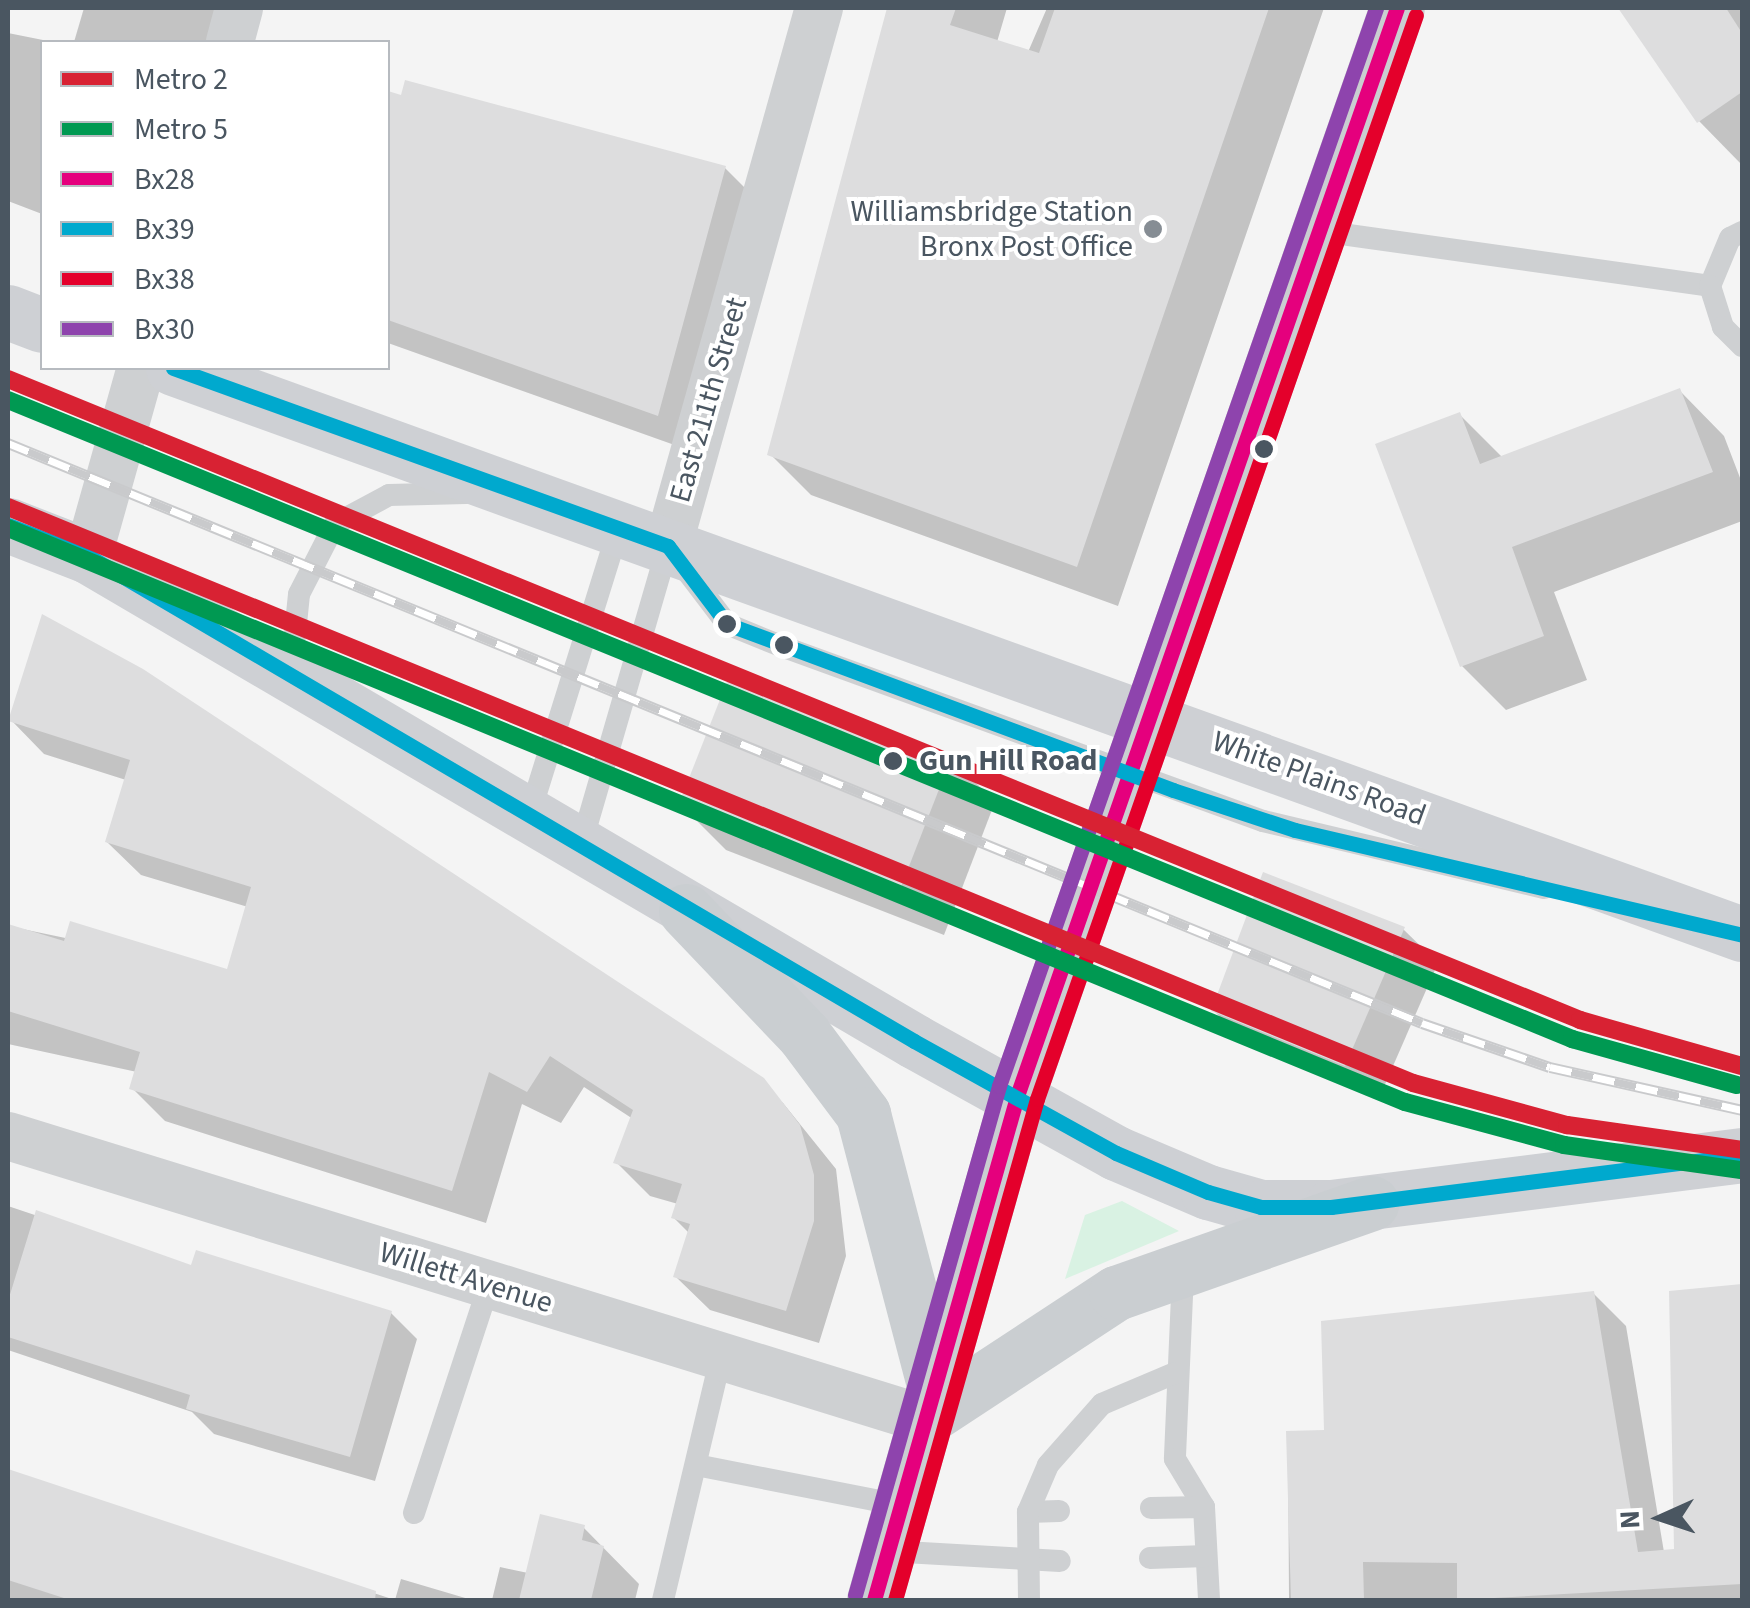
<!DOCTYPE html>
<style>
body{margin:0}
#map{position:relative;width:1750px;height:1608px;overflow:hidden;background:#f4f4f4;font-family:"Source Sans 3",sans-serif}
div>[style]{position:absolute}
[style*='--x']{left:calc(var(--x)*1px);top:calc(var(--y)*1px);width:calc(var(--w)*1px);rotate:calc(var(--a)*1deg)}
.green>*{inset:0;background:#d9f2e3}
.shadow>*{inset:0;background:#0003}
.building>*{inset:0;background:#ddddde}
.service>*{height:22px;margin:-11px;padding:0 11px;transform-origin:11px;border-radius:11px;background:#ced0d2}
.minor>*{height:48px;margin:-24px;padding:0 24px;transform-origin:24px;border-radius:24px;background:#ced0d2}
.secondary>*{height:55px;margin:-27.5px;padding:0 27.5px;transform-origin:27.5px;border-radius:27.5px;background:#ced0d4}
.primary>*{height:55px;margin:-27.5px;padding:0 27.5px;transform-origin:27.5px;border-radius:27.5px;background:#caced1}
.rail>*{height:11px;margin-top:-5.5px;transform-origin:0;background:repeating-linear-gradient(90deg,#fff 0 22px,#c9cacc 0 44px);box-sizing:border-box;border-block:2px solid #c9cacc}
.bus-1>*{height:15px;margin:-7.5px;padding:0 7.5px;transform-origin:7.5px;border-radius:7.5px;background:#e5007d}
.bus-2>*{height:15px;margin:-7.5px;padding:0 7.5px;transform-origin:7.5px;border-radius:7.5px;background:#00a9ce}
.bus-3>*{height:15px;margin:-7.5px;padding:0 7.5px;transform-origin:7.5px;border-radius:7.5px;background:#e4002b}
.bus-4>*{height:15px;margin:-7.5px;padding:0 7.5px;transform-origin:7.5px;border-radius:7.5px;background:#8e44ad}
.metro-1>*{height:18px;margin:-9px;padding:0 9px;transform-origin:9px;border-radius:9px;background:#d82233}
.metro-2>*{height:18px;margin:-9px;padding:0 9px;transform-origin:9px;border-radius:9px;background:#009952}
.dots>*{width:28px;height:28px;translate:-50% -50%;box-sizing:border-box;border:5px solid #fff;border-radius:50%}
span{translate:-50% -50%;white-space:nowrap;text-align:center;line-height:1.15;-webkit-text-stroke:8px #fff;paint-order:stroke}
.poi-label{font-size:30px;color:#4a5661}
.right{translate:-100% -50%;text-align:right}
.street-label{font-size:30px;color:#4a5661}
.stop-label{font-size:30px;color:#4a5661;font-weight:700}
.left{translate:0 -50%;text-align:left}
.frame{position:absolute;inset:0;border:10px solid #4a5661;pointer-events:none}
.legend{position:absolute;left:40px;top:40px;width:350px;height:330px;box-sizing:border-box;background:#fff;border:2px solid #b7bbc0;margin:0;padding:12px 18px;list-style:none;font-size:30px;color:#4a5661}
.legend li{display:flex;align-items:center;gap:20px;height:50px}
.legend b{width:50px;border:2px solid #b7bbc0}
.north{position:absolute;left:1610px;top:1468px;width:100px;height:100px;-webkit-text-stroke:8px #fff;paint-order:stroke;rotate:267deg;font-size:28px;font-weight:700;line-height:40px;text-align:center;color:#4a5661}
.north::after{content:'';display:block;margin:auto;width:35px;height:45px;background:#4a5661;clip-path:polygon(50% 0,100% 100%,50% 72%,0 100%)}
</style>
<div id="map">
<div class="green">
<i style="clip-path:polygon(1122px 1201px,1179px 1231px,1065px 1279px,1085px 1215px)"></i>
</div>
<div class="shadow">
<i style="clip-path:polygon(84px 8px,218px 8px,210px 42px,74px 42px)"></i>
<i style="clip-path:polygon(896px 8px,1007px 8px,997px 42px,1028px 52px,1047px 8px,1324px 8px,1118px 606px,811px 495px,770px 454px)"></i>
<i style="clip-path:polygon(1621px 8px,1742px 8px,1742px 165px,1699px 121px)"></i>
<i style="clip-path:polygon(8px 33px,53px 42px,42px 42px,42px 214px,8px 201px)"></i>
<i style="clip-path:polygon(388px 94px,725px 168px,764px 207px,697px 453px,388px 343px)"></i>
<i style="clip-path:polygon(1680px 391px,1724px 436px,1742px 483px,1742px 521px,1554px 592px,1587px 680px,1506px 710px,1462px 666px,1460px 415px,1503px 458px)"></i>
<i style="clip-path:polygon(43px 618px,783px 1103px,836px 1169px,846px 1256px,819px 1343px,710px 1310px,676px 1277px,689px 1233px,674px 1218px,678px 1204px,650px 1196px,616px 1162px,633px 1119px,584px 1087px,561px 1123px,522px 1104px,486px 1223px,165px 1121px,132px 1088px,137px 1072px,8px 1044px,8px 926px,228px 972px,248px 907px,141px 875px,107px 842px,126px 780px,44px 754px,11px 720px)"></i>
<i style="clip-path:polygon(951px 758px,995px 802px,944px 935px,726px 850px,681px 805px)"></i>
<i style="clip-path:polygon(1403px 929px,1438px 963px,1379px 1098px,1248px 1045px,1213px 1010px)"></i>
<i style="clip-path:polygon(8px 1206px,192px 1268px,391px 1313px,417px 1339px,375px 1481px,214px 1434px,192px 1412px,8px 1350px)"></i>
<i style="clip-path:polygon(1742px 1286px,1742px 1600px,1289px 1600px,1288px 1433px,1326px 1432px,1593px 1293px,1626px 1326px,1664px 1552px,1676px 1551px,1671px 1293px)"></i>
<i style="clip-path:polygon(8px 1473px,395px 1600px,401px 1579px,472px 1600px,8px 1600px)"></i>
<i style="clip-path:polygon(584px 1528px,639px 1584px,635px 1600px,492px 1600px,500px 1567px,528px 1573px)"></i>
</div>
<div class="building">
<i style="clip-path:polygon(887px 8px,956px 8px,950px 25px,1039px 53px,1055px 8px,1269px 8px,1077px 567px,767px 455px)"></i>
<i style="clip-path:polygon(1618px 8px,1726px 8px,1742px 33px,1742px 92px,1697px 123px)"></i>
<i style="clip-path:polygon(405px 80px,726px 166px,658px 416px,388px 320px,388px 91px,401px 95px)"></i>
<i style="clip-path:polygon(1680px 388px,1713px 472px,1512px 547px,1544px 636px,1460px 667px,1375px 444px,1460px 412px,1480px 464px)"></i>
<i style="clip-path:polygon(42px 614px,143px 669px,764px 1078px,800px 1125px,814px 1175px,814px 1221px,786px 1311px,673px 1277px,690px 1224px,671px 1218px,682px 1184px,613px 1163px,633px 1110px,550px 1056px,527px 1092px,489px 1072px,452px 1191px,129px 1089px,140px 1052px,8px 1011px,8px 924px,64px 941px,70px 921px,227px 969px,251px 887px,105px 842px,130px 760px,8px 721px)"></i>
<i style="clip-path:polygon(732px 669px,952px 756px,899px 892px,678px 806px)"></i>
<i style="clip-path:polygon(1263px 872px,1405px 927px,1345px 1066px,1211px 1011px)"></i>
<i style="clip-path:polygon(36px 1210px,191px 1265px,196px 1250px,392px 1311px,350px 1457px,186px 1409px,190px 1395px,8px 1337px,8px 1301px)"></i>
<i style="clip-path:polygon(1742px 1284px,1742px 1584px,1457px 1600px,1457px 1563px,1363px 1562px,1364px 1600px,1291px 1600px,1286px 1431px,1324px 1430px,1321px 1321px,1594px 1291px,1638px 1552px,1674px 1549px,1669px 1291px)"></i>
<i style="clip-path:polygon(8px 1469px,376px 1591px,375px 1600px,70px 1600px,8px 1580px)"></i>
<i style="clip-path:polygon(540px 1514px,585px 1525px,582px 1540px,604px 1546px,591px 1600px,519px 1600px)"></i>
</div>
<div class="service">
<i style="--x:1320;--y:231;--w:394;--a:8"></i>
<i style="--x:1742;--y:232;--w:13;--a:153"></i>
<i style="--x:1730;--y:238;--w:52;--a:112.6"></i>
<i style="--x:1710;--y:286;--w:43;--a:72.4"></i>
<i style="--x:1723;--y:327;--w:27;--a:45"></i>
<i style="--x:680;--y:562;--w:78;--a:52.8"></i>
<i style="--x:727;--y:624;--w:58;--a:22.2"></i>
<i style="--x:781;--y:646;--w:513;--a:19.95"></i>
<i style="--x:1263;--y:821;--w:289;--a:13.4"></i>
<i style="--x:291;--y:673;--w:79;--a:-84.2"></i>
<i style="--x:299;--y:594;--w:79;--a:-62.8"></i>
<i style="--x:335;--y:524;--w:61;--a:-28.2"></i>
<i style="--x:389;--y:495;--w:77;--a:-1.5"></i>
<i style="--x:529;--y:816;--w:303;--a:-72.7"></i>
<i style="--x:581;--y:845;--w:311;--a:-73.8"></i>
<i style="--x:1183;--y:1273;--w:186;--a:92.5"></i>
<i style="--x:1175;--y:1459;--w:56;--a:58.9"></i>
<i style="--x:1204;--y:1507;--w:93;--a:86.9"></i>
<i style="--x:696;--y:1465;--w:207;--a:11.1"></i>
<i style="--x:1151;--y:1508;--w:53;--a:-1.1"></i>
<i style="--x:1028;--y:1512;--w:31;--a:-2"></i>
<i style="--x:414;--y:1513;--w:240;--a:-71.8"></i>
<i style="--x:887;--y:1551;--w:173;--a:3.3"></i>
<i style="--x:1150;--y:1558;--w:56;--a:-2"></i>
<i style="--x:663;--y:1600;--w:251;--a:-76.6"></i>
<i style="--x:1029;--y:1600;--w:88;--a:-90.7"></i>
<i style="--x:1028;--y:1512;--w:51;--a:-66.9"></i>
<i style="--x:1048;--y:1465;--w:81;--a:-48.5"></i>
<i style="--x:1102;--y:1404;--w:79;--a:-23"></i>
</div>
<div class="minor">
<i style="--x:230;--y:42;--w:35;--a:-75"></i>
<i style="--x:668;--y:546;--w:559;--a:-74.32"></i>
<i style="--x:88;--y:556;--w:195;--a:-74.3"></i>
<i style="--x:8;--y:1136;--w:959;--a:17.17"></i>
</div>
<div class="secondary">
<i style="--x:8;--y:312;--w:36;--a:21"></i>
<i style="--x:173;--y:368;--w:1668;--a:19.84"></i>
<i style="--x:8;--y:525;--w:86;--a:21.2"></i>
<i style="--x:88;--y:556;--w:958;--a:30.42"></i>
<i style="--x:914;--y:1041;--w:231;--a:29"></i>
<i style="--x:1116;--y:1153;--w:100;--a:23"></i>
<i style="--x:1208;--y:1192;--w:55;--a:15.8"></i>
<i style="--x:1261;--y:1207;--w:70;--a:0"></i>
<i style="--x:1331;--y:1207;--w:414;--a:-7.2"></i>
</div>
<div class="primary">
<i style="--x:686;--y:911;--w:171;--a:46.4"></i>
<i style="--x:804;--y:1035;--w:99;--a:53.2"></i>
<i style="--x:863;--y:1114;--w:276;--a:75.3"></i>
<i style="--x:924;--y:1419;--w:230;--a:-33.3"></i>
<i style="--x:1116;--y:1293;--w:271;--a:-19.4"></i>
<i style="--x:874;--y:1600;--w:527;--a:-74.14"></i>
<i style="--x:1018;--y:1093;--w:1149;--a:-70.75"></i>
</div>
<div class="rail">
<i style="--x:8;--y:443;--w:1528;--a:22.3"></i>
<i style="--x:1422;--y:1023;--w:135;--a:19"></i>
<i style="--x:1550;--y:1067;--w:197;--a:12.6"></i>
</div>
<div class="bus-1">
<i style="--x:874;--y:1600;--w:527;--a:-74.14"></i>
<i style="--x:1018;--y:1093;--w:1149;--a:-70.75"></i>
</div>
<div class="bus-2">
<i style="--x:173;--y:368;--w:526;--a:19.78"></i>
<i style="--x:668;--y:546;--w:98;--a:52.9"></i>
<i style="--x:727;--y:624;--w:476;--a:20.4"></i>
<i style="--x:1173;--y:790;--w:128;--a:18.2"></i>
<i style="--x:1295;--y:830;--w:459;--a:13.2"></i>
<i style="--x:8;--y:525;--w:86;--a:21.2"></i>
<i style="--x:88;--y:556;--w:958;--a:30.42"></i>
<i style="--x:914;--y:1041;--w:231;--a:29"></i>
<i style="--x:1116;--y:1153;--w:100;--a:23"></i>
<i style="--x:1208;--y:1192;--w:55;--a:15.8"></i>
<i style="--x:1261;--y:1207;--w:70;--a:0"></i>
<i style="--x:1331;--y:1207;--w:414;--a:-7.2"></i>
</div>
<div class="bus-3">
<i style="--x:895;--y:1600;--w:521;--a:-74.18"></i>
<i style="--x:1037;--y:1099;--w:1148;--a:-70.73"></i>
</div>
<div class="bus-4">
<i style="--x:855;--y:1595;--w:529;--a:-74.2"></i>
<i style="--x:999;--y:1086;--w:1142;--a:-70.72"></i>
</div>
<div class="metro-1">
<i style="--x:8;--y:379;--w:1698;--a:22.18"></i>
<i style="--x:1580;--y:1020;--w:168;--a:15.9"></i>
<i style="--x:8;--y:507;--w:1518;--a:22.29"></i>
<i style="--x:1413;--y:1083;--w:160;--a:15.3"></i>
<i style="--x:1567;--y:1125;--w:177;--a:8.1"></i>
</div>
<div class="metro-2">
<i style="--x:8;--y:400;--w:1690;--a:22.22"></i>
<i style="--x:1572;--y:1039;--w:171;--a:15.6"></i>
<i style="--x:8;--y:528;--w:1510;--a:22.34"></i>
<i style="--x:1405;--y:1102;--w:165;--a:15.1"></i>
<i style="--x:1564;--y:1145;--w:177;--a:8.1"></i>
</div>
<div class="dots">
<i style="left:1153px;top:229px;background:#868d94"></i>
<i style="left:1264px;top:449px;background:#4a5661"></i>
<i style="left:727px;top:624px;background:#4a5661"></i>
<i style="left:784px;top:645px;background:#4a5661"></i>
<i style="left:893px;top:761px;background:#4a5661"></i>
</div>
<div class="poi-label">
<span class="right" style="left:1133px;top:229px">Williamsbridge Station<br>Bronx Post Office</span>
</div>
<div class="street-label">
<span style="left:709px;top:400px;rotate:-74deg">East 211th Street</span>
<span style="left:1319px;top:779px;rotate:20deg">White Plains Road</span>
<span style="left:466px;top:1278px;rotate:17deg">Willett Avenue</span>
</div>
<div class="stop-label">
<span class="left" style="left:919px;top:761px">Gun Hill Road</span>
</div>
<div class="frame"></div>
<ul class="legend">
<li><b style="height:12px;background:#d82233"></b>Metro 2</li>
<li><b style="height:12px;background:#009952"></b>Metro 5</li>
<li><b style="height:12px;background:#e5007d"></b>Bx28</li>
<li><b style="height:12px;background:#00a9ce"></b>Bx39</li>
<li><b style="height:12px;background:#e4002b"></b>Bx38</li>
<li><b style="height:12px;background:#8e44ad"></b>Bx30</li>
</ul>
<div class="north">N</div>
</div>
